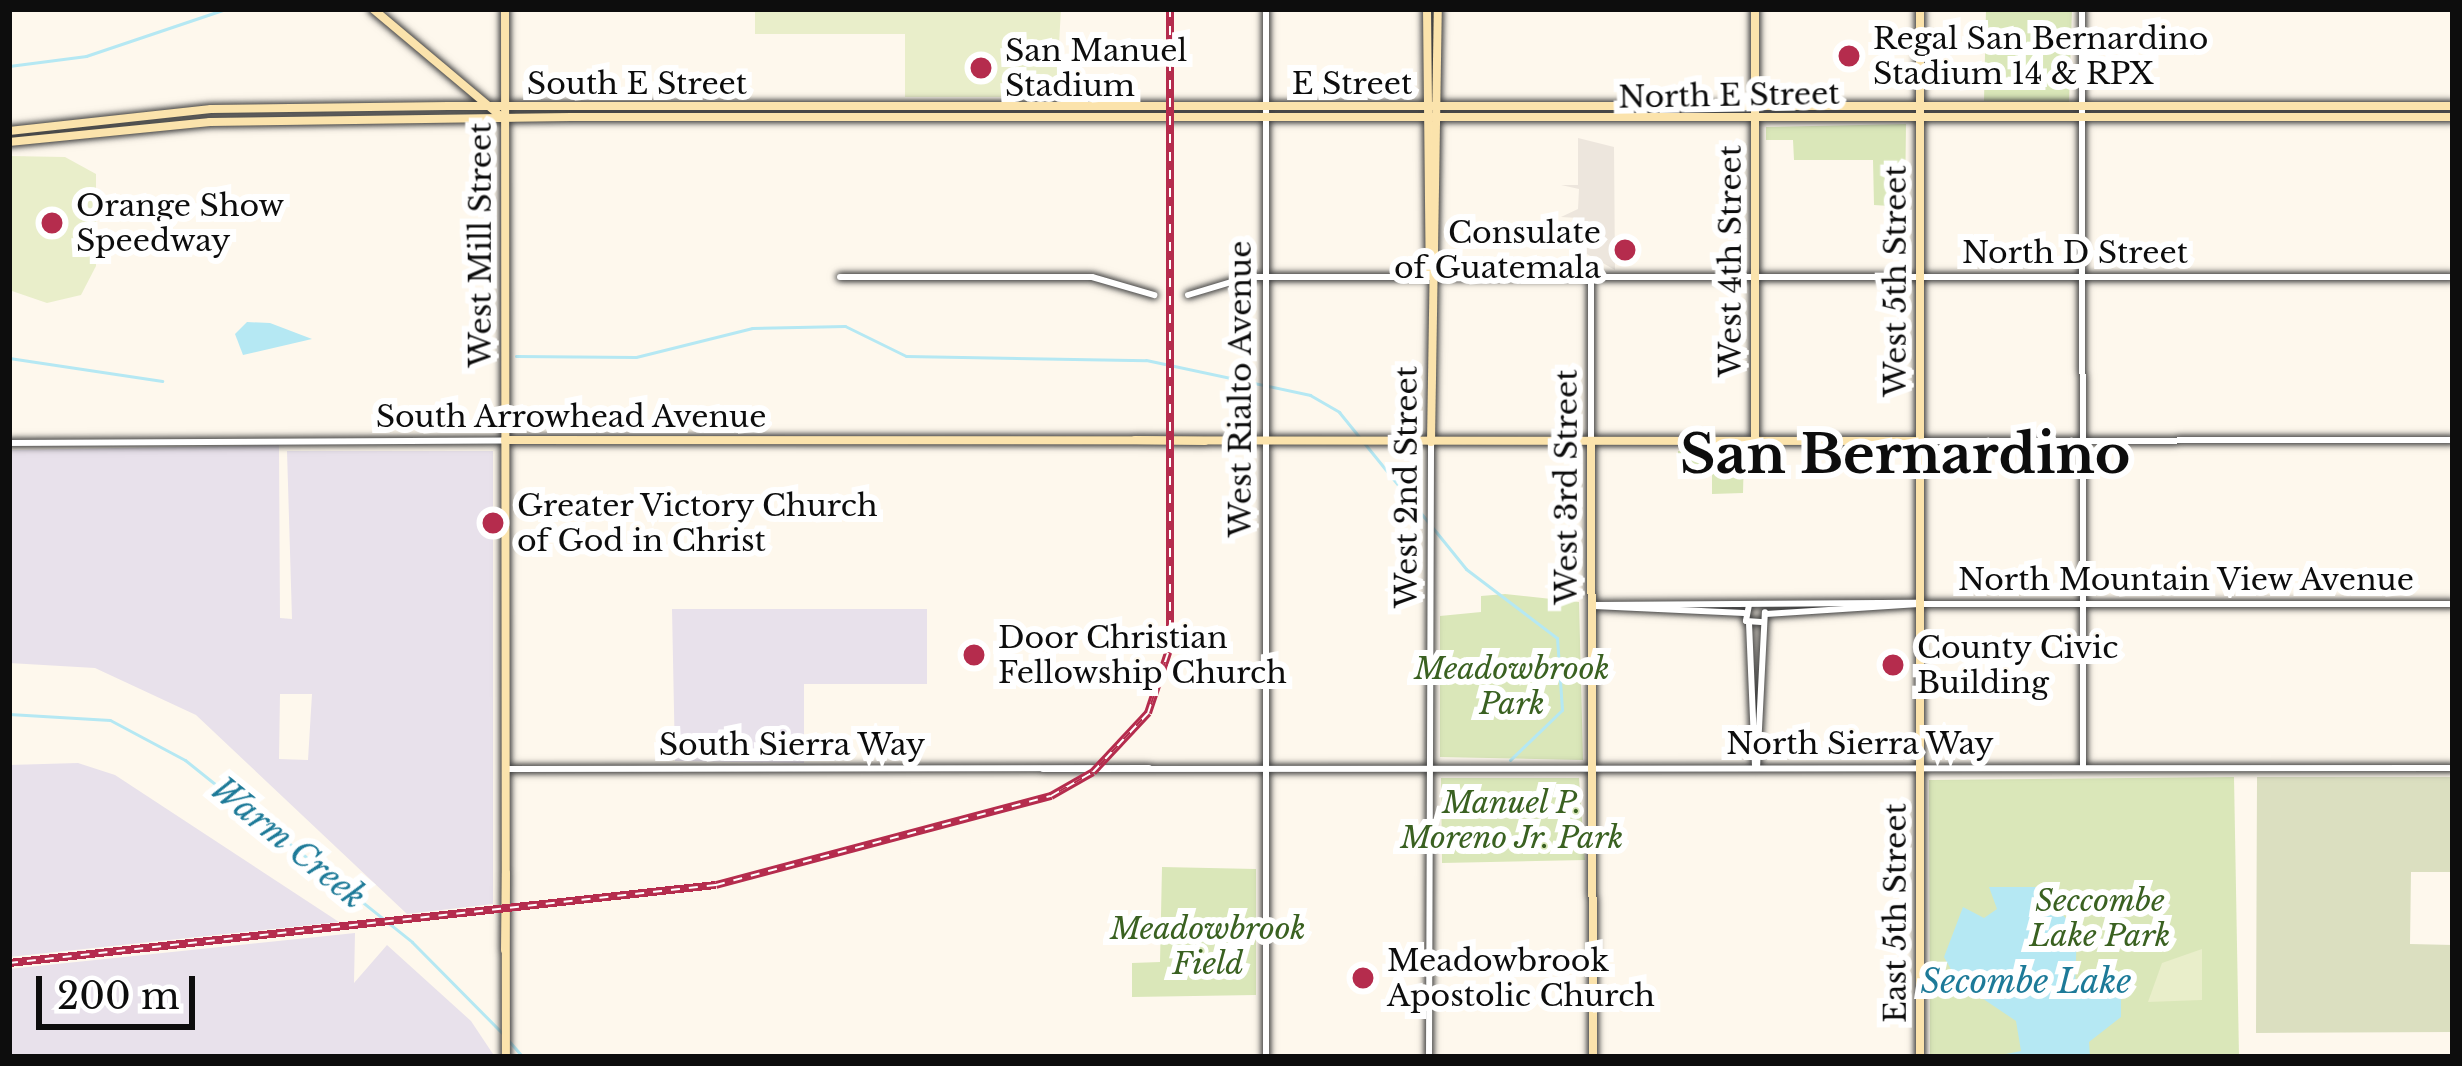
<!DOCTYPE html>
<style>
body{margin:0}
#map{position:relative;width:2462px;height:1066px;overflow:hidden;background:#fef8ed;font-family:"Libre Baskerville",serif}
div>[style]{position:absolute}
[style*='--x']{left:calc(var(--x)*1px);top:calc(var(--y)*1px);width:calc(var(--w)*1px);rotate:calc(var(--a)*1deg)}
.industrial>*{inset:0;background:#e8e1eb}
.green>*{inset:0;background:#dae7b9}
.cemetery>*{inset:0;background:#dbdfc0}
.pitch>*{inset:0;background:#e9eeca}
.plaza>*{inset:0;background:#ede6dd}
.water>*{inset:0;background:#b5e8f3}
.stream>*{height:3px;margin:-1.5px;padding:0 1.5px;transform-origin:1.5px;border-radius:1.5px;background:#b5e8f3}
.roads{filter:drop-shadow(0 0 3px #404040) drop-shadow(0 0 3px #404040)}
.tertiary>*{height:6px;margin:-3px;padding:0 3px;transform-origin:3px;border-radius:3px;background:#fff}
.secondary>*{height:8px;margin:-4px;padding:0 4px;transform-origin:4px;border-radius:4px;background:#fbe3ac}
.rail>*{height:8px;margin-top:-4px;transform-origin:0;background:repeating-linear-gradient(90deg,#fff 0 9px,#b52c4d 0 18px);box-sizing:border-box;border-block:3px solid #b52c4d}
.dots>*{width:33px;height:33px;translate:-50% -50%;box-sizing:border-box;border:6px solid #fff;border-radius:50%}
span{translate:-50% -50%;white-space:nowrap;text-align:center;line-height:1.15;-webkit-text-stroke:12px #fff;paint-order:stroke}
.poi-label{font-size:30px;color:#0d0d0d}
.left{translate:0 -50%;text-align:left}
.right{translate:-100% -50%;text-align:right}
.street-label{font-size:30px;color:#0d0d0d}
.park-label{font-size:30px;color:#3a6121;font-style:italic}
.water-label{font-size:33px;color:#1d7a98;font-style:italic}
.town-label{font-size:54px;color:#0d0d0d;font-weight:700}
.frame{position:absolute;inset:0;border:12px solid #0d0d0d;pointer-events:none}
.scale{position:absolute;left:36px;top:976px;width:159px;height:54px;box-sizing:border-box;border:6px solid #0d0d0d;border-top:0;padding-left:15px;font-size:36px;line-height:42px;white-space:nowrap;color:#0d0d0d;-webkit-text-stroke:9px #fff;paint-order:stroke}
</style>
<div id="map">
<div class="industrial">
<i style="clip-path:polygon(evenodd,279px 445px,280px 618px,292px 619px,287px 451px,493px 451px,493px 904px,407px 914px,196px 715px,95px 668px,9px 663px,9px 450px,279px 445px,280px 694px,312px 694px,308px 760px,279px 759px,280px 694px)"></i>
<i style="clip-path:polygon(672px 609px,927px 609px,927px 684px,804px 684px,804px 763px,675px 761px)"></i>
<i style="clip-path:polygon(78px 763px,115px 775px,339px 922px,9px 957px,9px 765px)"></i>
<i style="clip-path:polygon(355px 933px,354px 983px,387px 945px,471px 1021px,495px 1057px,9px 1057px,9px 969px)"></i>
</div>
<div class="green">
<i style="clip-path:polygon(1986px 9px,2072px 9px,2069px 102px,1984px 101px)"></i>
<i style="clip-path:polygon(1906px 124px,1905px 207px,1874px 205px,1873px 160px,1794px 160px,1793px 140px,1766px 140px,1766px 127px)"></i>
<i style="clip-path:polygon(1678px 451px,1744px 453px,1743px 493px,1712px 494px,1712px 469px,1678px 468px)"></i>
<i style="clip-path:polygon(1505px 594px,1579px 602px,1583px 760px,1440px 757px,1440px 616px,1481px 612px,1481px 596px)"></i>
<i style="clip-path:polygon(2234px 777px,2239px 1057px,1930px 1057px,1929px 780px)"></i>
<i style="clip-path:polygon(1441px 778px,1579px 778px,1585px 860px,1442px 863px)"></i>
<i style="clip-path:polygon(1162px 867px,1256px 869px,1256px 995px,1132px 997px,1132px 963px,1160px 962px)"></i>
</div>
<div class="cemetery">
<i style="clip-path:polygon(2257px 777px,2453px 777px,2453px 872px,2411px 872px,2410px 944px,2453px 945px,2453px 1032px,2256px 1033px)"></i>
</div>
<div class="pitch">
<i style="clip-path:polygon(755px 9px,1061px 9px,1056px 97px,905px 97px,905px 34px,755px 34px)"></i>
<i style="clip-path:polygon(9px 156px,65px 157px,96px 174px,96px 266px,81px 295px,47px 303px,9px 290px)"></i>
<i style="clip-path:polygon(2202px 949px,2202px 1000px,2148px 1002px,2162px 963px)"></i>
</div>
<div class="plaza">
<i style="clip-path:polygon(1578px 138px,1614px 147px,1615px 270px,1587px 254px,1577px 269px,1578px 218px,1561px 217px,1578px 209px,1579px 189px,1561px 185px,1578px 185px)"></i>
</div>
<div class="water">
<i style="clip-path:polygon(247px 322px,270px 323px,312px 339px,243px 355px,235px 334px)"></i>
<i style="clip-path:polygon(1989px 887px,2036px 887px,2077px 930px,2075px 988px,2121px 996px,2121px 1017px,2089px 1042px,2090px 1057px,1991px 1057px,2021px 1051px,2016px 1021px,1958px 982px,1944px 957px,1963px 907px,1984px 918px,1997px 909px)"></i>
</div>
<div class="stream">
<i style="--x:9;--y:66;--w:78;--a:-7.4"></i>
<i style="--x:86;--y:56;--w:148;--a:-18.6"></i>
<i style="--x:516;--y:356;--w:120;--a:0.5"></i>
<i style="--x:636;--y:357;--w:120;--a:-14"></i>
<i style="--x:752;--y:328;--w:93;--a:-1.2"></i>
<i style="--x:845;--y:326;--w:68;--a:26.2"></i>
<i style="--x:906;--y:356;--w:240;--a:1"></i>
<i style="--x:1146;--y:360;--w:168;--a:12"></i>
<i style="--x:1310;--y:395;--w:34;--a:30"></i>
<i style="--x:1339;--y:412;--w:202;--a:51"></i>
<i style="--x:1466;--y:569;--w:114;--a:37.2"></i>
<i style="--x:1557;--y:638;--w:72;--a:86"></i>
<i style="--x:1562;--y:710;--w:72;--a:136.1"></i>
<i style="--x:9;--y:358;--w:155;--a:8.5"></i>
<i style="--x:9;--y:714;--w:101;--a:3.4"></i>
<i style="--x:110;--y:720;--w:85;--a:28.1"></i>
<i style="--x:185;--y:760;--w:291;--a:38.7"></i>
<i style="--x:412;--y:942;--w:128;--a:45.3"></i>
<i style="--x:508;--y:1040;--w:23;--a:49"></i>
</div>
<div class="roads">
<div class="tertiary">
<i style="--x:2082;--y:9;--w:759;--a:89.92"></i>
<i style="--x:840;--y:277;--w:252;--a:0"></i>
<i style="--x:1092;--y:277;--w:65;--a:16.2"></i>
<i style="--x:1591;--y:278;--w:163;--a:90"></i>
<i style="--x:1188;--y:295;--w:63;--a:-16.7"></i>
<i style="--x:1248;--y:277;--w:1205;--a:0"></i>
<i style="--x:1920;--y:441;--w:533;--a:-0.11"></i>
<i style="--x:9;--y:443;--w:496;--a:-0.3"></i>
<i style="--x:1592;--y:605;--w:324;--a:-0.4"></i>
<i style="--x:1749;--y:605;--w:16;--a:101"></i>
<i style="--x:1746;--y:621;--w:15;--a:4"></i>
<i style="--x:1594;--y:606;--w:150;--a:2.7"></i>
<i style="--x:1766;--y:614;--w:153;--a:-3.7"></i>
<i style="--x:1919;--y:604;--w:534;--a:0"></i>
<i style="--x:1749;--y:623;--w:142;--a:87.6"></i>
<i style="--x:1757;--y:768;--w:156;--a:-87.1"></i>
<i style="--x:506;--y:769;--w:643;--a:-0.09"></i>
<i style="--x:1043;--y:769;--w:1410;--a:-0.04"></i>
<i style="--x:1266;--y:1057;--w:1048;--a:-90"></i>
<i style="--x:1429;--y:1057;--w:614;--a:-89.81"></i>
</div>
<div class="secondary">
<i style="--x:373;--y:9;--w:171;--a:40"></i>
<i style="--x:505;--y:9;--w:1048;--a:89.95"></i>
<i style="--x:1427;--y:9;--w:267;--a:89.4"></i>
<i style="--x:1755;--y:9;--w:432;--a:90"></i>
<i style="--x:1920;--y:9;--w:1048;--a:90"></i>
<i style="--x:9;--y:131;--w:203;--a:-6.2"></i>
<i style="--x:211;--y:109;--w:237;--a:-0.7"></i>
<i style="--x:448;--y:106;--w:2005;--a:0"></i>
<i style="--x:9;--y:142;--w:202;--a:-5.7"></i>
<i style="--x:210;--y:122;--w:361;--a:-0.8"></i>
<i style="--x:571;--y:117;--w:1882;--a:0"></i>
<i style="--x:505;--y:440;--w:1415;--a:0.04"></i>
<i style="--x:1135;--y:440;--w:70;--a:0.8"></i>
<i style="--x:1591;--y:441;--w:616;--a:89.81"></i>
<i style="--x:1431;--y:442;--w:433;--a:-89.1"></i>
<i style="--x:505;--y:950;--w:77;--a:-89.3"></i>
</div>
</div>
<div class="rail">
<i style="--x:9;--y:963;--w:711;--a:-6.3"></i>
<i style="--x:716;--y:885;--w:347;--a:-14.9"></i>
<i style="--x:1051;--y:796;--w:48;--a:-29.7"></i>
<i style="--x:1093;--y:772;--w:81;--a:-47"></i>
<i style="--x:1148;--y:713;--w:70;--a:-71.6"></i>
<i style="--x:1170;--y:647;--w:638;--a:-90"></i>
</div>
<div class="dots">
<i style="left:1849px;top:56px;background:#b52c4d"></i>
<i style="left:981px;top:68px;background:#b52c4d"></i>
<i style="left:52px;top:223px;background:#b52c4d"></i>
<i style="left:1625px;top:250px;background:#b52c4d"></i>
<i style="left:493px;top:523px;background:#b52c4d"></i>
<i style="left:974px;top:655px;background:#b52c4d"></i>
<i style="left:1893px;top:665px;background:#b52c4d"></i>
<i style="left:1363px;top:978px;background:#b52c4d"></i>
</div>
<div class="poi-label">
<span class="left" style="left:1873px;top:56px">Regal San Bernardino<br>Stadium 14 &amp; RPX</span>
<span class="left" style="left:1005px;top:68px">San Manuel<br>Stadium</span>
<span class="left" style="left:76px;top:223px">Orange Show<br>Speedway</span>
<span class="right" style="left:1601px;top:250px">Consulate<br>of Guatemala</span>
<span class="left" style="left:517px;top:523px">Greater Victory Church<br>of God in Christ</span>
<span class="left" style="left:998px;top:655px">Door Christian<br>Fellowship Church</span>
<span class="left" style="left:1917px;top:665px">County Civic<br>Building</span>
<span class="left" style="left:1387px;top:978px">Meadowbrook<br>Apostolic Church</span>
</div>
<div class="street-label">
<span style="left:637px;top:84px">South E Street</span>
<span style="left:1352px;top:84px">E Street</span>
<span style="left:1729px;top:96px;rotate:-1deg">North E Street</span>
<span style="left:481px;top:245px;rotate:-90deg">West Mill Street</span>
<span style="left:2075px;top:253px">North D Street</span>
<span style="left:1731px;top:261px;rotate:-90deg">West 4th Street</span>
<span style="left:1896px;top:281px;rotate:-90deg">West 5th Street</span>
<span style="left:1241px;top:389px;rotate:-90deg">West Rialto Avenue</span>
<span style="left:571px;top:417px">South Arrowhead Avenue</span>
<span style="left:1407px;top:487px;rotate:-90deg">West 2nd Street</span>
<span style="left:1567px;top:487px;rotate:-90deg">West 3rd Street</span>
<span style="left:2186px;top:580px">North Mountain View Avenue</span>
<span style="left:1860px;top:744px">North Sierra Way</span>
<span style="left:792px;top:745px">South Sierra Way</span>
<span style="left:1896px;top:913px;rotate:-90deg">East 5th Street</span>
</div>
<div class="park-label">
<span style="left:1512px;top:686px">Meadowbrook<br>Park</span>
<span style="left:1512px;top:820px">Manuel P.<br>Moreno Jr. Park</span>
<span style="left:2100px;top:918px">Seccombe<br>Lake Park</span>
<span style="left:1208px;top:946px">Meadowbrook<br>Field</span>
</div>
<div class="water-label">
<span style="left:288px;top:843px;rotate:39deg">Warm Creek</span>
<span style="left:2026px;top:982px">Secombe Lake</span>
</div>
<div class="town-label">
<span style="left:1905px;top:455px">San Bernardino</span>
</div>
<div class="frame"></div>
<div class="scale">200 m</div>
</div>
